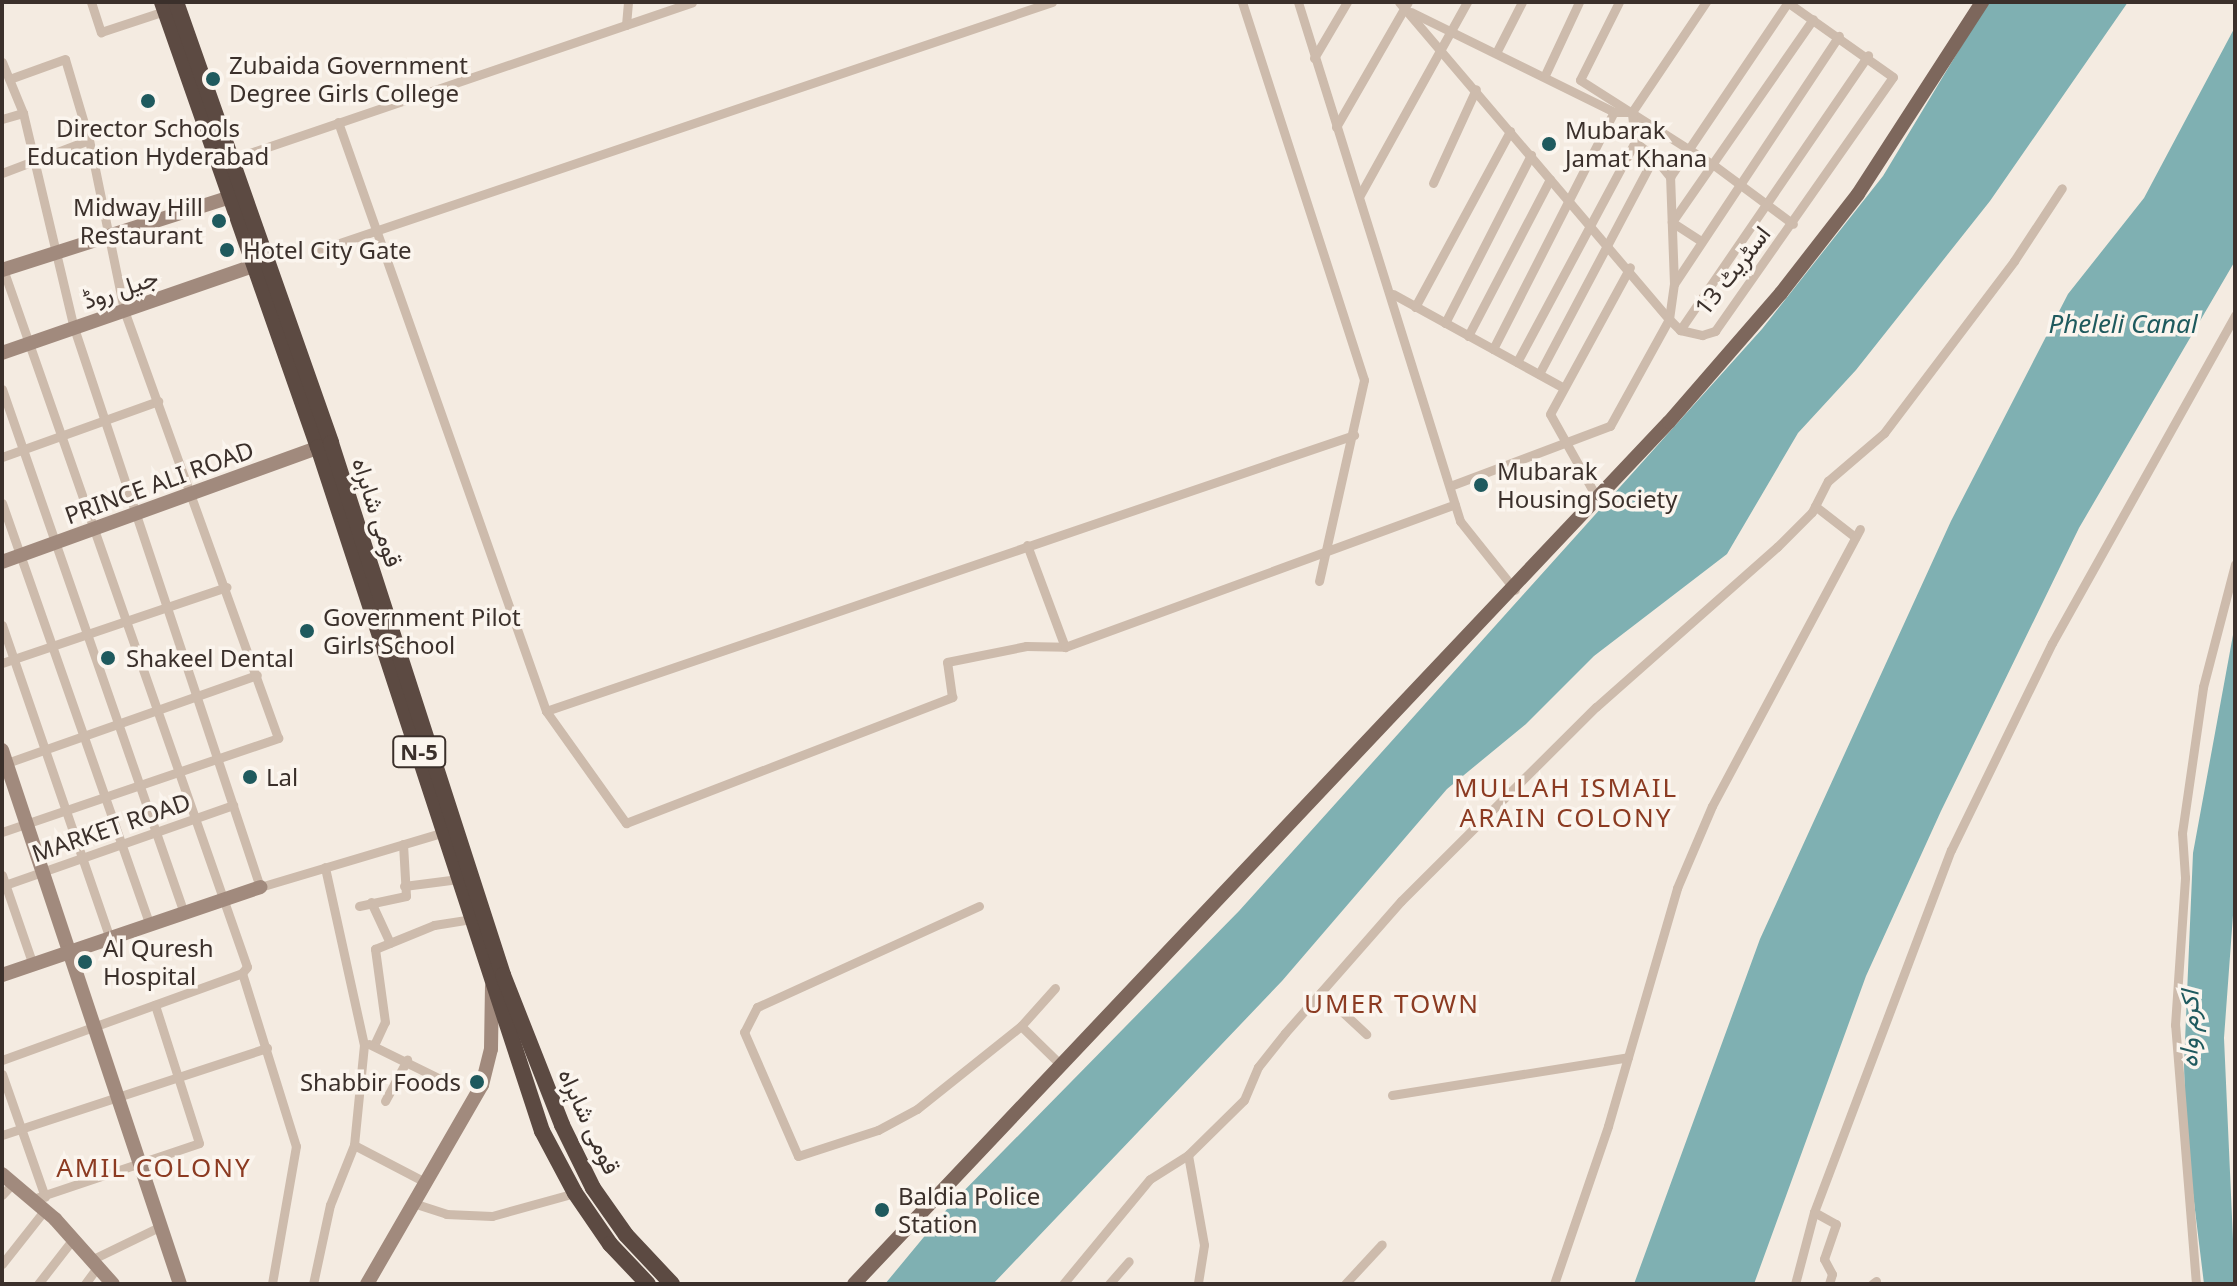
<!DOCTYPE html>
<meta charset="utf-8">
<style>
body{margin:0}
#map{position:relative;width:2237px;height:1286px;overflow:hidden;background:#f4ebe1;font-family:"Noto Sans",Vazirmatn,sans-serif}
div>[style]{position:absolute}
[style*='--x']{left:calc(var(--x)*1px);top:calc(var(--y)*1px);width:calc(var(--w)*1px);rotate:calc(var(--a)*1deg)}
.water>*{inset:0;background:#7fb0b2}
.street>*{height:9px;margin:-4.5px;padding:0 4.5px;transform-origin:4.5px;border-radius:4.5px;background:#cdbbac}
.secondary>*{height:14px;margin:-7px;padding:0 7px;transform-origin:7px;border-radius:7px;background:#a18a7d}
.primary>*{height:14px;margin:-7px;padding:0 7px;transform-origin:7px;border-radius:7px;background:#7d675c}
.highway>*{height:16px;margin:-8px;padding:0 8px;transform-origin:8px;border-radius:8px;background:#5c4a42}
.dots>*{width:22px;height:22px;translate:-50% -50%;box-sizing:border-box;border:4px solid #fbf5ee;border-radius:50%}
span{translate:-50% -50%;white-space:nowrap;text-align:center;line-height:1.15;-webkit-text-stroke:7px #fbf5ee;paint-order:stroke}
.shield-label span{padding:2px 6px;background:#fbf5ee;border:2px solid;border-radius:6px;-webkit-text-stroke-width:0}
.shield-label{font-size:22px;color:#3b302b;font-weight:700}
.poi-label{font-size:24px;color:#3b302b}
.left{translate:0 -50%;text-align:left}
.right{translate:-100% -50%;text-align:right}
.street-label{font-size:24px;color:#3b302b}
.water-label{font-size:26px;color:#1f5a5e;font-style:italic}
.neighbourhood-label{font-size:26px;color:#8c3b22;letter-spacing:2px}
.frame{position:absolute;inset:0;border:4px solid #3b302b;pointer-events:none}
</style>
<div id="map">
<div class="water">
<i style="clip-path:polygon(1988px 2px,2128px 2px,1990px 201px,1856px 370px,1798px 433px,1727px 554px,1594px 656px,1526px 724px,1447px 789px,1282px 981px,993px 1284px,885px 1284px,952px 1203px,1239px 911px,1762px 329px,1883px 176px)"></i>
<i style="clip-path:polygon(2235px 27px,2235px 261px,2079px 528px,1941px 811px,1866px 976px,1754px 1284px,1634px 1284px,1760px 939px,1951px 521px,2068px 294px,2144px 198px)"></i>
<i style="clip-path:polygon(2235px 624px,2235px 888px,2224px 1038px,2235px 1284px,2204px 1284px,2186px 1136px,2184px 1065px,2193px 853px)"></i>
</div>
<div class="street">
<i style="--x:91;--y:2;--w:32;--a:72"></i>
<i style="--x:101;--y:32;--w:67;--a:-18.2"></i>
<i style="--x:1242;--y:2;--w:397;--a:72.1"></i>
<i style="--x:1364;--y:380;--w:206;--a:102.6"></i>
<i style="--x:1298;--y:2;--w:544;--a:72.66"></i>
<i style="--x:1460;--y:521;--w:88;--a:51.4"></i>
<i style="--x:1399;--y:2;--w:416;--a:49.6"></i>
<i style="--x:1669;--y:319;--w:16;--a:45"></i>
<i style="--x:1680;--y:330;--w:23;--a:13"></i>
<i style="--x:1702;--y:335;--w:14;--a:-17"></i>
<i style="--x:1715;--y:331;--w:310;--a:-55"></i>
<i style="--x:1893;--y:77;--w:130;--a:-144.7"></i>
<i style="--x:1619;--y:2;--w:87;--a:116.6"></i>
<i style="--x:1580;--y:80;--w:160;--a:32.5"></i>
<i style="--x:1715;--y:166;--w:97;--a:36.6"></i>
<i style="--x:1411;--y:12;--w:226;--a:26.2"></i>
<i style="--x:626;--y:25;--w:23;--a:-85"></i>
<i style="--x:1496;--y:53;--w:57;--a:-63"></i>
<i style="--x:1314;--y:58;--w:65;--a:-59.5"></i>
<i style="--x:2;--y:62;--w:55;--a:67.6"></i>
<i style="--x:23;--y:113;--w:221;--a:76.7"></i>
<i style="--x:74;--y:328;--w:589;--a:71.6"></i>
<i style="--x:260;--y:887;--w:192;--a:-16.6"></i>
<i style="--x:1545;--y:75;--w:81;--a:-65"></i>
<i style="--x:2;--y:119;--w:22;--a:-16"></i>
<i style="--x:338;--y:122;--w:625;--a:70.55"></i>
<i style="--x:546;--y:711;--w:138;--a:54.5"></i>
<i style="--x:626;--y:823;--w:350;--a:-21.1"></i>
<i style="--x:952;--y:697;--w:35;--a:-98"></i>
<i style="--x:947;--y:662;--w:81;--a:-11.4"></i>
<i style="--x:1026;--y:646;--w:39;--a:1"></i>
<i style="--x:1336;--y:127;--w:144;--a:-60.1"></i>
<i style="--x:1635;--y:142;--w:24;--a:38"></i>
<i style="--x:229;--y:160;--w:489;--a:-18.8"></i>
<i style="--x:2;--y:173;--w:93;--a:-20.8"></i>
<i style="--x:1433;--y:183;--w:103;--a:-65.4"></i>
<i style="--x:1360;--y:195;--w:221;--a:-61"></i>
<i style="--x:1701;--y:241;--w:35;--a:-147"></i>
<i style="--x:1672;--y:222;--w:247;--a:-55.2"></i>
<i style="--x:316;--y:251;--w:777;--a:-18.69"></i>
<i style="--x:3;--y:269;--w:739;--a:70.73"></i>
<i style="--x:247;--y:967;--w:8;--a:130"></i>
<i style="--x:242;--y:973;--w:181;--a:72.7"></i>
<i style="--x:296;--y:1146;--w:140;--a:99.9"></i>
<i style="--x:1674;--y:284;--w:298;--a:-56.4"></i>
<i style="--x:1393;--y:294;--w:193;--a:28.8"></i>
<i style="--x:1415;--y:307;--w:200;--a:-61.6"></i>
<i style="--x:1445;--y:323;--w:189;--a:-62.9"></i>
<i style="--x:1680;--y:330;--w:333;--a:-55.6"></i>
<i style="--x:1468;--y:336;--w:177;--a:-62.4"></i>
<i style="--x:1493;--y:349;--w:266;--a:-63"></i>
<i style="--x:1614;--y:112;--w:14;--a:0"></i>
<i style="--x:1517;--y:362;--w:250;--a:-61.8"></i>
<i style="--x:1635;--y:142;--w:30;--a:-96"></i>
<i style="--x:1632;--y:112;--w:133;--a:-56.1"></i>
<i style="--x:1539;--y:374;--w:246;--a:-62.1"></i>
<i style="--x:1654;--y:157;--w:26;--a:51"></i>
<i style="--x:2;--y:389;--w:555;--a:70.85"></i>
<i style="--x:2;--y:457;--w:166;--a:-19.7"></i>
<i style="--x:1450;--y:486;--w:171;--a:-20.6"></i>
<i style="--x:1610;--y:426;--w:122;--a:-61.1"></i>
<i style="--x:1669;--y:319;--w:35;--a:-82"></i>
<i style="--x:1674;--y:284;--w:107;--a:-92.1"></i>
<i style="--x:1670;--y:177;--w:211;--a:-56"></i>
<i style="--x:1597;--y:498;--w:96;--a:-119.2"></i>
<i style="--x:1550;--y:414;--w:167;--a:-61.4"></i>
<i style="--x:2;--y:503;--w:447;--a:70.7"></i>
<i style="--x:1815;--y:506;--w:51;--a:37.8"></i>
<i style="--x:1027;--y:545;--w:109;--a:69.6"></i>
<i style="--x:1065;--y:647;--w:415;--a:-20.1"></i>
<i style="--x:2;--y:625;--w:331;--a:71"></i>
<i style="--x:2;--y:663;--w:237;--a:-18.7"></i>
<i style="--x:546;--y:711;--w:854;--a:-18.86"></i>
<i style="--x:4;--y:764;--w:268;--a:-19.4"></i>
<i style="--x:2;--y:832;--w:292;--a:-18.8"></i>
<i style="--x:278;--y:738;--w:455;--a:-109.8"></i>
<i style="--x:124;--y:310;--w:174;--a:-101.6"></i>
<i style="--x:89;--y:140;--w:84;--a:-106.5"></i>
<i style="--x:65;--y:59;--w:59;--a:160.3"></i>
<i style="--x:2;--y:875;--w:95;--a:71"></i>
<i style="--x:2;--y:886;--w:245;--a:-19.3"></i>
<i style="--x:404;--y:886;--w:55;--a:-7.3"></i>
<i style="--x:371;--y:902;--w:45;--a:65.1"></i>
<i style="--x:359;--y:906;--w:48;--a:-12"></i>
<i style="--x:406;--y:896;--w:52;--a:-93.3"></i>
<i style="--x:979;--y:906;--w:244;--a:155.5"></i>
<i style="--x:757;--y:1007;--w:28;--a:117"></i>
<i style="--x:744;--y:1032;--w:135;--a:66.5"></i>
<i style="--x:798;--y:1156;--w:84;--a:-18"></i>
<i style="--x:878;--y:1130;--w:44;--a:-28.3"></i>
<i style="--x:917;--y:1109;--w:133;--a:-38.6"></i>
<i style="--x:1021;--y:1026;--w:51;--a:-48.2"></i>
<i style="--x:1321;--y:992;--w:62;--a:43"></i>
<i style="--x:1021;--y:1026;--w:54;--a:44.3"></i>
<i style="--x:375;--y:1043;--w:23;--a:-65"></i>
<i style="--x:385;--y:1022;--w:74;--a:-97.8"></i>
<i style="--x:375;--y:949;--w:64;--a:-22.1"></i>
<i style="--x:434;--y:925;--w:36;--a:-9"></i>
<i style="--x:369;--y:1044;--w:79;--a:26.2"></i>
<i style="--x:2;--y:1060;--w:255;--a:-19.9"></i>
<i style="--x:2;--y:1074;--w:130;--a:70.7"></i>
<i style="--x:1392;--y:1095;--w:239;--a:-9.1"></i>
<i style="--x:385;--y:1101;--w:47;--a:-61.8"></i>
<i style="--x:2;--y:1135;--w:279;--a:-18.2"></i>
<i style="--x:354;--y:1145;--w:80;--a:27.5"></i>
<i style="--x:1188;--y:1155;--w:91;--a:79.9"></i>
<i style="--x:1204;--y:1245;--w:39;--a:99"></i>
<i style="--x:2;--y:1195;--w:16;--a:-47"></i>
<i style="--x:33;--y:1199;--w:175;--a:-18.6"></i>
<i style="--x:199;--y:1143;--w:145;--a:-107.7"></i>
<i style="--x:413;--y:1203;--w:35;--a:18"></i>
<i style="--x:446;--y:1214;--w:46;--a:2.5"></i>
<i style="--x:492;--y:1216;--w:86;--a:-15.5"></i>
<i style="--x:1814;--y:1212;--w:25;--a:29"></i>
<i style="--x:1836;--y:1224;--w:37;--a:109"></i>
<i style="--x:1824;--y:1259;--w:17;--a:62"></i>
<i style="--x:1832;--y:1274;--w:10;--a:107"></i>
<i style="--x:91;--y:1260;--w:78;--a:-25.9"></i>
<i style="--x:2;--y:1264;--w:66;--a:-51.7"></i>
<i style="--x:38;--y:1284;--w:57;--a:-52.1"></i>
<i style="--x:85;--y:1284;--w:19;--a:-54"></i>
<i style="--x:313;--y:1284;--w:81;--a:-77.9"></i>
<i style="--x:330;--y:1205;--w:65;--a:-68.2"></i>
<i style="--x:354;--y:1145;--w:100;--a:-84.3"></i>
<i style="--x:364;--y:1045;--w:182;--a:-102.4"></i>
<i style="--x:1063;--y:1284;--w:136;--a:-50.4"></i>
<i style="--x:1150;--y:1179;--w:45;--a:-32.3"></i>
<i style="--x:1188;--y:1155;--w:78;--a:-44.5"></i>
<i style="--x:1244;--y:1100;--w:36;--a:-67"></i>
<i style="--x:1258;--y:1067;--w:43;--a:-51.5"></i>
<i style="--x:1285;--y:1033;--w:176;--a:-48.7"></i>
<i style="--x:1401;--y:901;--w:275;--a:-44.9"></i>
<i style="--x:1596;--y:707;--w:242;--a:-41.5"></i>
<i style="--x:1777;--y:547;--w:49;--a:-45"></i>
<i style="--x:1812;--y:512;--w:35;--a:-63"></i>
<i style="--x:1828;--y:481;--w:74;--a:-40.6"></i>
<i style="--x:1884;--y:433;--w:216;--a:-52.9"></i>
<i style="--x:2014;--y:261;--w:87;--a:-56.7"></i>
<i style="--x:1109;--y:1284;--w:30;--a:-49"></i>
<i style="--x:1345;--y:1284;--w:54;--a:-47.2"></i>
<i style="--x:1554;--y:1284;--w:167;--a:-71.1"></i>
<i style="--x:1608;--y:1126;--w:248;--a:-73.8"></i>
<i style="--x:1677;--y:888;--w:89;--a:-66.9"></i>
<i style="--x:1712;--y:806;--w:314;--a:-61.9"></i>
<i style="--x:1795;--y:1284;--w:74;--a:-75.2"></i>
<i style="--x:1814;--y:1212;--w:387;--a:-69.3"></i>
<i style="--x:1951;--y:850;--w:230;--a:-64"></i>
<i style="--x:2052;--y:643;--w:376;--a:-60.8"></i>
<i style="--x:1872;--y:1284;--w:5;--a:-37"></i>
<i style="--x:2196;--y:1284;--w:260;--a:-94.6"></i>
<i style="--x:2175;--y:1025;--w:148;--a:-86.1"></i>
<i style="--x:2185;--y:877;--w:44;--a:-93.9"></i>
<i style="--x:2182;--y:833;--w:148;--a:-81.8"></i>
<i style="--x:2203;--y:687;--w:127;--a:-75.4"></i>
</div>
<div class="secondary">
<i style="--x:2;--y:270;--w:237;--a:-17.7"></i>
<i style="--x:2;--y:353;--w:266;--a:-19.1"></i>
<i style="--x:2;--y:562;--w:344;--a:-19.9"></i>
<i style="--x:2;--y:750;--w:563;--a:71.57"></i>
<i style="--x:2;--y:975;--w:273;--a:-18.8"></i>
<i style="--x:2;--y:1174;--w:70;--a:40.3"></i>
<i style="--x:55;--y:1219;--w:87;--a:48.3"></i>
<i style="--x:367;--y:1284;--w:230;--a:-60"></i>
<i style="--x:482;--y:1085;--w:37;--a:-76"></i>
<i style="--x:491;--y:1049;--w:63;--a:-89.1"></i>
</div>
<div class="primary">
<i style="--x:854;--y:1284;--w:1186;--a:-46.61"></i>
<i style="--x:1669;--y:422;--w:171;--a:-49"></i>
<i style="--x:1781;--y:293;--w:125;--a:-52.1"></i>
<i style="--x:1858;--y:194;--w:229;--a:-57.1"></i>
</div>
<div class="highway">
<i style="--x:162;--y:2;--w:472;--a:70.7"></i>
<i style="--x:318;--y:447;--w:720;--a:71.87"></i>
<i style="--x:542;--y:1131;--w:70;--a:62"></i>
<i style="--x:575;--y:1193;--w:62;--a:55.5"></i>
<i style="--x:610;--y:1244;--w:55;--a:46.5"></i>
<i style="--x:176;--y:2;--w:467;--a:70.6"></i>
<i style="--x:331;--y:443;--w:559;--a:72.08"></i>
<i style="--x:503;--y:975;--w:161;--a:68.5"></i>
<i style="--x:562;--y:1125;--w:70;--a:63.8"></i>
<i style="--x:593;--y:1188;--w:57;--a:54.9"></i>
<i style="--x:626;--y:1235;--w:67;--a:46.8"></i>
</div>
<div class="dots">
<i style="left:213px;top:79px;background:#1f5a5e"></i>
<i style="left:148px;top:101px;background:#1f5a5e"></i>
<i style="left:1549px;top:144px;background:#1f5a5e"></i>
<i style="left:219px;top:221px;background:#1f5a5e"></i>
<i style="left:227px;top:250px;background:#1f5a5e"></i>
<i style="left:1481px;top:485px;background:#1f5a5e"></i>
<i style="left:307px;top:631px;background:#1f5a5e"></i>
<i style="left:108px;top:658px;background:#1f5a5e"></i>
<i style="left:250px;top:777px;background:#1f5a5e"></i>
<i style="left:85px;top:962px;background:#1f5a5e"></i>
<i style="left:477px;top:1082px;background:#1f5a5e"></i>
<i style="left:882px;top:1210px;background:#1f5a5e"></i>
</div>
<div class="shield-label">
<span style="left:419px;top:752px">N-5</span>
</div>
<div class="poi-label">
<span class="left" style="left:229px;top:79px">Zubaida Government<br>Degree Girls College</span>
<span style="left:148px;top:142px">Director Schools<br>Education Hyderabad</span>
<span class="left" style="left:1565px;top:144px">Mubarak<br>Jamat Khana</span>
<span class="right" style="left:203px;top:221px">Midway Hill<br>Restaurant</span>
<span class="left" style="left:243px;top:250px">Hotel City Gate</span>
<span class="left" style="left:1497px;top:485px">Mubarak<br>Housing Society</span>
<span class="left" style="left:323px;top:631px">Government Pilot<br>Girls School</span>
<span class="left" style="left:126px;top:658px">Shakeel Dental</span>
<span class="left" style="left:266px;top:777px">Lal</span>
<span class="left" style="left:103px;top:962px">Al Quresh<br>Hospital</span>
<span class="right" style="left:461px;top:1082px">Shabbir Foods</span>
<span class="left" style="left:898px;top:1210px">Baldia Police<br>Station</span>
</div>
<div class="street-label">
<span style="left:1732px;top:270px;rotate:-52deg">اسٹریٹ 13</span>
<span style="left:120px;top:288px;rotate:-19deg">جیل روڈ</span>
<span style="left:159px;top:482px;rotate:-20deg">PRINCE ALI ROAD</span>
<span style="left:378px;top:512px;rotate:72deg">قومی شاہراہ</span>
<span style="left:111px;top:827px;rotate:-19deg">MARKET ROAD</span>
<span style="left:590px;top:1121px;rotate:65deg">قومی شاہراہ</span>
</div>
<div class="water-label">
<span style="left:2123px;top:324px">Pheleli Canal</span>
<span style="left:2189px;top:1029px;rotate:-89deg">اکرم واہ</span>
</div>
<div class="neighbourhood-label">
<span style="left:1566px;top:803px">MULLAH ISMAIL<br>ARAIN COLONY</span>
<span style="left:1392px;top:1004px">UMER TOWN</span>
<span style="left:154px;top:1168px">AMIL COLONY</span>
</div>
<div class="frame"></div>
</div>
